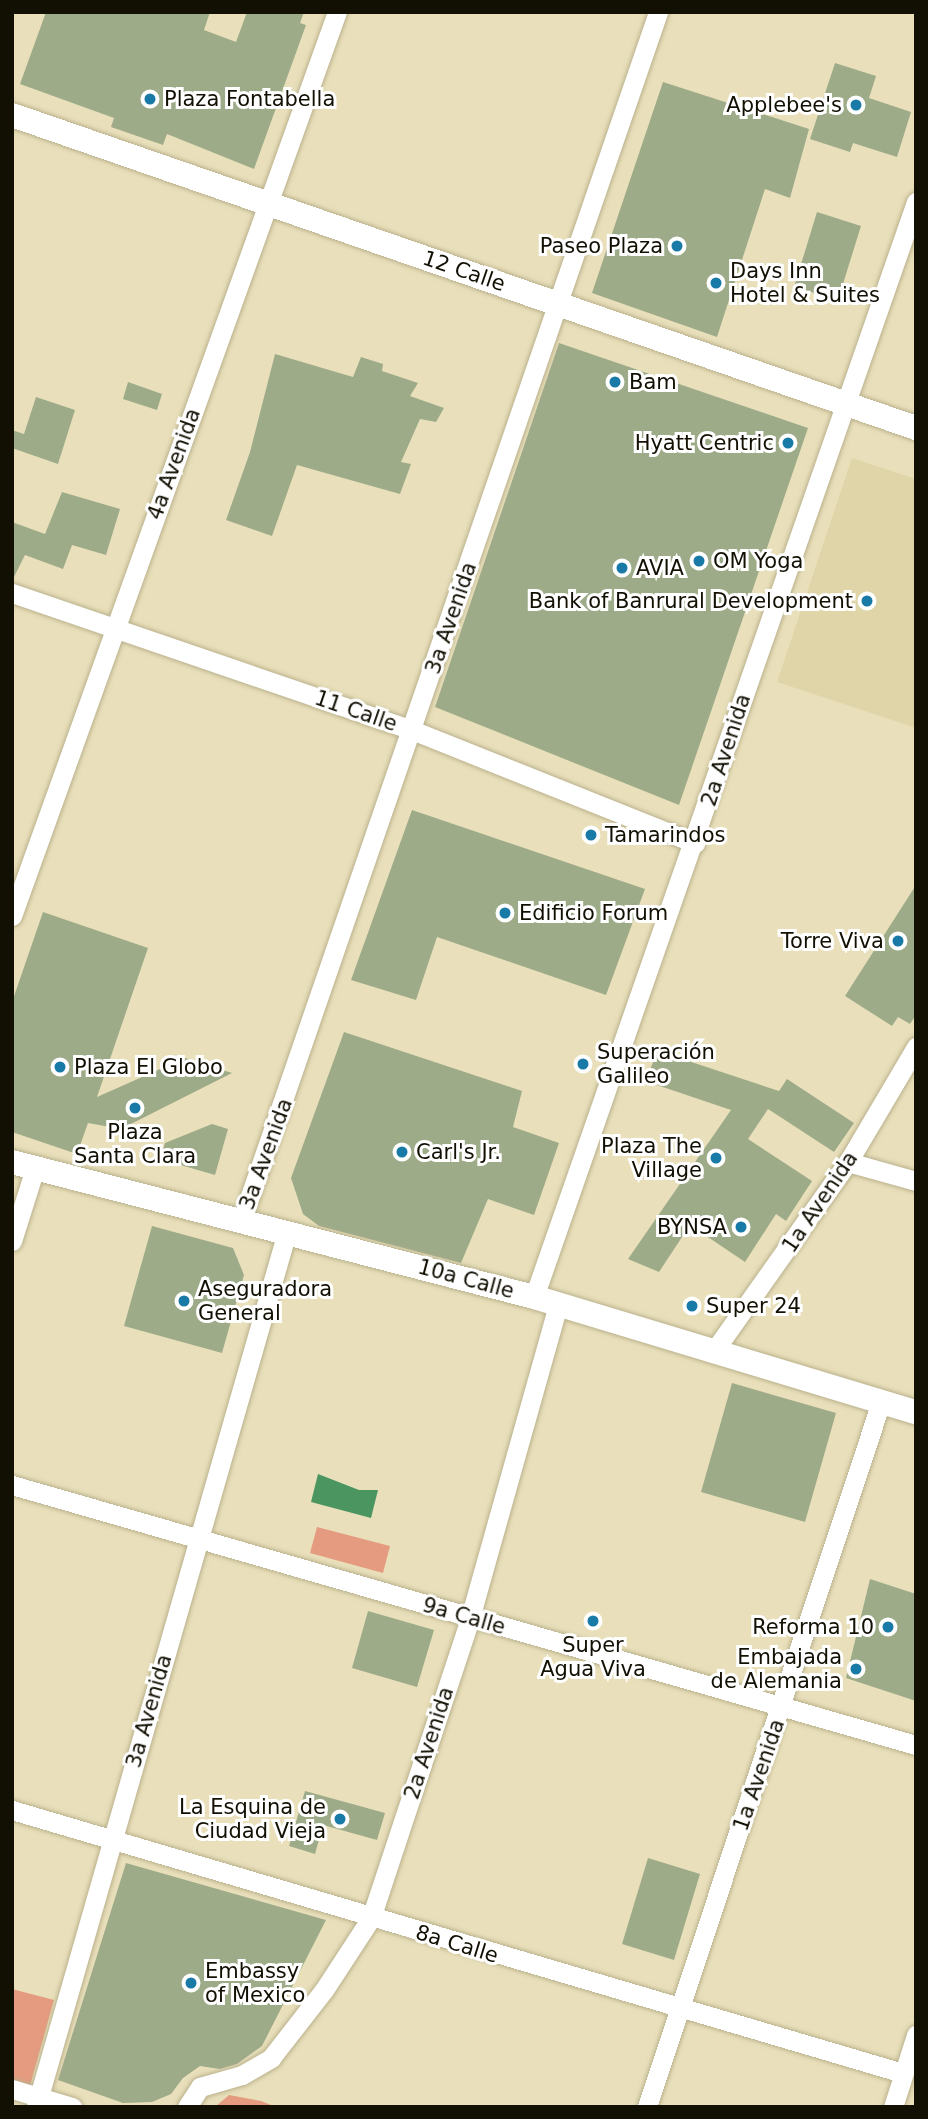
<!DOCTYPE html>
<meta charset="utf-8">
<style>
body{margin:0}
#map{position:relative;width:928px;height:2119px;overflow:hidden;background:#e9e0bb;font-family:"DejaVu Sans",sans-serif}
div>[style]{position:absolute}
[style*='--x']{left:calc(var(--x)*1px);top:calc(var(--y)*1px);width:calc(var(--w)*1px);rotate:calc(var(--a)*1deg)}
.built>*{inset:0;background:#e0d5a8}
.green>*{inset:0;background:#e59b7f}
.water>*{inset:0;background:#4b9561}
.building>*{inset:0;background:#9eab89}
.roads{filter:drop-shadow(0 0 2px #bab18d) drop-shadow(0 0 2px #bab18d)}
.minor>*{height:19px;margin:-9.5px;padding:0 9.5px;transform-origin:9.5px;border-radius:9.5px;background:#fff}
.major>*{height:24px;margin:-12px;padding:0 12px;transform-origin:12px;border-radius:12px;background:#fff}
.dots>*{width:19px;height:19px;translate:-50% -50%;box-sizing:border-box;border:4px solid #fff;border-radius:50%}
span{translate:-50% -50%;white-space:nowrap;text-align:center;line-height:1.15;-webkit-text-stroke:6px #fff;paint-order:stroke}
.poi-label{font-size:21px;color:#120f03}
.left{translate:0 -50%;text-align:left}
.right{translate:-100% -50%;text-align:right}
.street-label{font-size:21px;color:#120f03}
.frame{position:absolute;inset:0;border:14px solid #120f03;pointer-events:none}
</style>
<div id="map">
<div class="built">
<i style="clip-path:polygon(852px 458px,916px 479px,916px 728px,777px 682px)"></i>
</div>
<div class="green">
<i style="clip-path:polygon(317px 1527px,390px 1546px,383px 1573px,310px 1553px)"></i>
<i style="clip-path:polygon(12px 1989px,54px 2000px,30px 2086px,12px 2081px)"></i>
<i style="clip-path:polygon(229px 2095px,261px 2101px,276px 2107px,215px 2107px)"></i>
</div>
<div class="water">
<i style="clip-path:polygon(318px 1474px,359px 1490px,378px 1490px,371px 1518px,311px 1502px)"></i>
</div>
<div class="building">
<i style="clip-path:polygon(46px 12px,210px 12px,204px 30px,236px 42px,247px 12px,304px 12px,300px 23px,306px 25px,254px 169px,167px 134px,163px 145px,111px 127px,114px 118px,20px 84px)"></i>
<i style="clip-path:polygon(835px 63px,876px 76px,869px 98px,911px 112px,897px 157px,853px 143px,850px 152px,810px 139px)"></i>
<i style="clip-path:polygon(663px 82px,809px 129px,790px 198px,765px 189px,717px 337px,592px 293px)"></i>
<i style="clip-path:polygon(817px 212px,861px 226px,838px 300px,794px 287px)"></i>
<i style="clip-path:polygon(559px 343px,808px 428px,679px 805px,435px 707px)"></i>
<i style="clip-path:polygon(275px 354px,353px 377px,361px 357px,383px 364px,382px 371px,418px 383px,410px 396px,444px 408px,436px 422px,420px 419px,401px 462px,411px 464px,400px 494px,297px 465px,272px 536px,226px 520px,250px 452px)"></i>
<i style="clip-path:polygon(128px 382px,162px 394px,157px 410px,123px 399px)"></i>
<i style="clip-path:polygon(36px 397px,75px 410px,58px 464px,12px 448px,12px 430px,24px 434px)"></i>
<i style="clip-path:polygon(62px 492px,120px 509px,106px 555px,72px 545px,63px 569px,25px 555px,12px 581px,12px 522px,45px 534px)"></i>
<i style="clip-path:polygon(412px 810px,645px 889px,606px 995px,437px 937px,416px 1000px,351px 980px)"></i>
<i style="clip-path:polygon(916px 885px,916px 1015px,910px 1024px,898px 1017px,892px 1026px,845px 996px)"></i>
<i style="clip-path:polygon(43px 912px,148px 948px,97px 1097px,185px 1058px,232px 1073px,121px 1129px,88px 1123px,77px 1154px,12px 1132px,12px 1002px)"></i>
<i style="clip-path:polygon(344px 1032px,522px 1091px,513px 1127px,559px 1143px,534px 1215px,488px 1199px,461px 1263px,319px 1226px,303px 1214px,291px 1178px)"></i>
<i style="clip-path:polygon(658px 1051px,779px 1091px,787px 1079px,854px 1123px,834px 1152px,768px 1109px,748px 1139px,812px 1181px,786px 1221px,776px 1214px,745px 1262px,690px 1225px,659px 1272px,628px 1259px,731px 1110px,645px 1081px)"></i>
<i style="clip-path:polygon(212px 1124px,228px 1129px,215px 1175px,160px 1159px,165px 1143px)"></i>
<i style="clip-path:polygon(152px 1226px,233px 1248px,244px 1275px,222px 1353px,124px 1326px)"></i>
<i style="clip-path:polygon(732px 1383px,836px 1413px,805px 1522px,701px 1492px)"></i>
<i style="clip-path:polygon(870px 1579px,916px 1594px,916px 1701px,846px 1678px)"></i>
<i style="clip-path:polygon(368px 1611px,434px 1630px,417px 1687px,352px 1668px)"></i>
<i style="clip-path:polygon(305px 1791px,385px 1813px,377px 1840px,323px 1825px,315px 1854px,289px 1846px)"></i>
<i style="clip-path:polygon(648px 1858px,700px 1874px,674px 1960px,622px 1944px)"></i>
<i style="clip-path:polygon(126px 1863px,326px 1920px,262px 2046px,237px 2064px,220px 2069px,200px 2066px,183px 2078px,171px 2094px,152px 2102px,123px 2103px,58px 2080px)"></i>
</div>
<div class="roads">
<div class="minor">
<i style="--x:12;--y:593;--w:423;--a:18.9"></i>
<i style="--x:412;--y:730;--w:305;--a:21.8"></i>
<i style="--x:12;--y:916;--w:961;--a:-70.23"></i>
<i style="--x:848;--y:1162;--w:71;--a:15.6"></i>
<i style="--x:241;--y:1222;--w:1280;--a:-70.98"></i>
<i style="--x:12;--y:1241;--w:77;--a:-72.5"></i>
<i style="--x:534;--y:1297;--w:1160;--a:-70.77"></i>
<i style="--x:714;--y:1351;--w:232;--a:-54.7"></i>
<i style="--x:848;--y:1162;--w:134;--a:-59.4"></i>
<i style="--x:12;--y:1485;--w:941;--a:16.05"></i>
<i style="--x:12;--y:1810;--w:929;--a:16.45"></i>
<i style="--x:12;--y:2089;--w:63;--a:16.7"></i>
<i style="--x:36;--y:2107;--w:907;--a:-74"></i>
<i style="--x:187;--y:2107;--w:24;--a:-57"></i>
<i style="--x:200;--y:2087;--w:44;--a:-15.9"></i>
<i style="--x:242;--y:2075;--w:34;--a:-30"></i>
<i style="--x:271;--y:2058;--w:86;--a:-52.1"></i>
<i style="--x:324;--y:1990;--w:86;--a:-56.9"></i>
<i style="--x:371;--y:1918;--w:316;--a:-71.7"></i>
<i style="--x:470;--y:1618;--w:326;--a:-74.3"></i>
<i style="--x:647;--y:2107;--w:743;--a:-71.64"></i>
<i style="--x:893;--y:2107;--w:76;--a:-72.3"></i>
</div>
<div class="major">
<i style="--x:12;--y:115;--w:957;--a:19.1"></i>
<i style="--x:12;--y:1162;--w:539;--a:14.5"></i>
<i style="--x:534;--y:1297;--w:399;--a:16.8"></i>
</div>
</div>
<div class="dots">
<i style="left:150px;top:99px;background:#1a7aa7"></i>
<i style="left:856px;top:105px;background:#1a7aa7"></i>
<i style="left:677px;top:246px;background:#1a7aa7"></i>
<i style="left:716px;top:283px;background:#1a7aa7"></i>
<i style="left:615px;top:382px;background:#1a7aa7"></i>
<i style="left:788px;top:443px;background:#1a7aa7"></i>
<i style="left:699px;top:561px;background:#1a7aa7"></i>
<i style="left:622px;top:568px;background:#1a7aa7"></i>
<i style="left:867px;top:601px;background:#1a7aa7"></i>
<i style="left:591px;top:835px;background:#1a7aa7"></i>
<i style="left:505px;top:913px;background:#1a7aa7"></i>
<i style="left:898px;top:941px;background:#1a7aa7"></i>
<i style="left:583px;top:1064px;background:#1a7aa7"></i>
<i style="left:60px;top:1067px;background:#1a7aa7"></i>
<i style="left:135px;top:1108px;background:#1a7aa7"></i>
<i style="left:402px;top:1152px;background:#1a7aa7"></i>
<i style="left:716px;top:1158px;background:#1a7aa7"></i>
<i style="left:741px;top:1227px;background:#1a7aa7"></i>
<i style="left:184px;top:1301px;background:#1a7aa7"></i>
<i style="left:692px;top:1306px;background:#1a7aa7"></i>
<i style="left:593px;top:1621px;background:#1a7aa7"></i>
<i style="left:888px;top:1627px;background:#1a7aa7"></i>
<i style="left:856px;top:1669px;background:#1a7aa7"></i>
<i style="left:340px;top:1819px;background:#1a7aa7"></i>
<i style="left:191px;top:1983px;background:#1a7aa7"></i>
</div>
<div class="poi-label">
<span class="left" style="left:164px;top:99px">Plaza Fontabella</span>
<span class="right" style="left:842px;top:105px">Applebee's</span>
<span class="right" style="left:663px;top:246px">Paseo Plaza</span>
<span class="left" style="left:730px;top:283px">Days Inn<br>Hotel &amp; Suites</span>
<span class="left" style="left:629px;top:382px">Bam</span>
<span class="right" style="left:774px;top:443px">Hyatt Centric</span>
<span class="left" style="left:713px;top:561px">OM Yoga</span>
<span class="left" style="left:636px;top:568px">AVIA</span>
<span class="right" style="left:853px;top:601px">Bank of Banrural Development</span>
<span class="left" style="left:605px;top:835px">Tamarindos</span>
<span class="left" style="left:519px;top:913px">Edificio Forum</span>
<span class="right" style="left:884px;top:941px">Torre Viva</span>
<span class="left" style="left:597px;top:1064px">Superación<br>Galileo</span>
<span class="left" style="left:74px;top:1067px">Plaza El Globo</span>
<span style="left:135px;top:1144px">Plaza<br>Santa Clara</span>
<span class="right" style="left:702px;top:1158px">Plaza The<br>Village</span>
<span class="left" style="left:416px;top:1152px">Carl's Jr.</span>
<span class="right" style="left:727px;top:1227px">BYNSA</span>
<span class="left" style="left:198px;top:1301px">Aseguradora<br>General</span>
<span class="left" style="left:706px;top:1306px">Super 24</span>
<span class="right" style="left:874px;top:1627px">Reforma 10</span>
<span style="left:593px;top:1657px">Super<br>Agua Viva</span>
<span class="right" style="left:842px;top:1669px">Embajada<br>de Alemania</span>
<span class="right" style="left:326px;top:1819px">La Esquina de<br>Ciudad Vieja</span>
<span class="left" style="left:205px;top:1983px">Embassy<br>of Mexico</span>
</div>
<div class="street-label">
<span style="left:464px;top:271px;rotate:19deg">12 Calle</span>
<span style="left:174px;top:464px;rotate:-70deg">4a Avenida</span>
<span style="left:451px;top:618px;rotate:-71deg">3a Avenida</span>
<span style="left:356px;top:711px;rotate:19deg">11 Calle</span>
<span style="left:726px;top:750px;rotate:-72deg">2a Avenida</span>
<span style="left:266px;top:1154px;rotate:-70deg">3a Avenida</span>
<span style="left:820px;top:1202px;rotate:-56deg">1a Avenida</span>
<span style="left:466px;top:1279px;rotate:15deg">10a Calle</span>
<span style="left:464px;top:1616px;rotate:16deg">9a Calle</span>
<span style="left:149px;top:1711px;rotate:-74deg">3a Avenida</span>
<span style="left:429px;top:1743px;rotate:-72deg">2a Avenida</span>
<span style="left:759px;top:1775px;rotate:-71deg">1a Avenida</span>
<span style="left:457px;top:1944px;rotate:17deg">8a Calle</span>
</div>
<div class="frame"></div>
</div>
